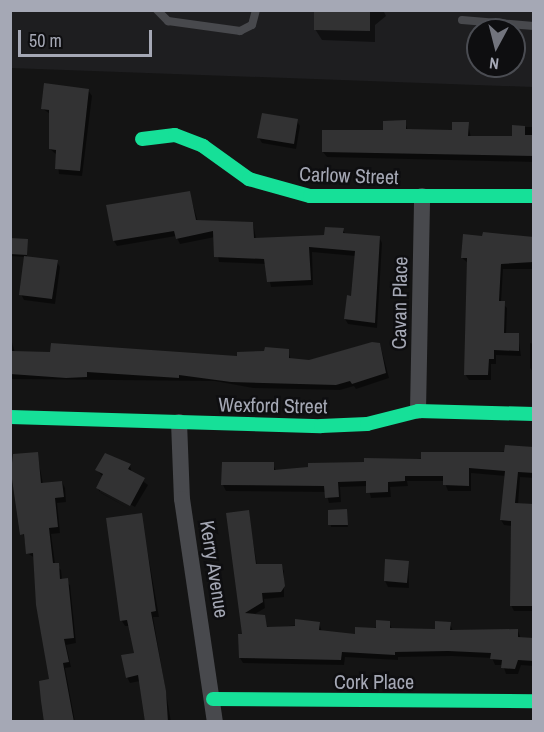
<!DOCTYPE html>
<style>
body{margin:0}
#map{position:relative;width:544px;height:732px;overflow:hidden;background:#141414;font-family:"Archivo Narrow",sans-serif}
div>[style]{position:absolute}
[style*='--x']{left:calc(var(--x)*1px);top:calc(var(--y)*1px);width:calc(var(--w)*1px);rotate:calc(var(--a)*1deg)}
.built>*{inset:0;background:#1e1e20}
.shadow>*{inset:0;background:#0007}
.building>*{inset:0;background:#323233}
.lane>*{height:8px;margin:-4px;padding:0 4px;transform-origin:4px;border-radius:4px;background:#48494d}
.street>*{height:16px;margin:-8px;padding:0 8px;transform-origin:8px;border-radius:8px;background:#48494d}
.fast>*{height:14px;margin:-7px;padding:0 7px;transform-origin:7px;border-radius:7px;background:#16e098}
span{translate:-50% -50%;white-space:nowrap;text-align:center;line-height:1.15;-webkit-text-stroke:5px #0e0e10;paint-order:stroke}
.street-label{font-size:20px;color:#a5a8b5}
.frame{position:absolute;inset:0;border:12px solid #a5a8b5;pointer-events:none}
.north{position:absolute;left:466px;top:18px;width:60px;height:60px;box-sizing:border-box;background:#0e0e10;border:2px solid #4a4c52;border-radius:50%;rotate:187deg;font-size:16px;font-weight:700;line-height:24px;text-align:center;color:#a5a8b5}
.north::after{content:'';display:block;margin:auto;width:21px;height:27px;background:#72747d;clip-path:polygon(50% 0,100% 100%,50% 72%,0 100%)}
.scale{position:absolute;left:18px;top:30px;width:134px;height:27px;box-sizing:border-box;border:3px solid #a5a8b5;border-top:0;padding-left:8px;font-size:18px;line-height:21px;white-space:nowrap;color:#a5a8b5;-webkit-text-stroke:4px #0e0e10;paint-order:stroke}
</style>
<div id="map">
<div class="built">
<i style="clip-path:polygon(evenodd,11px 11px,533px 11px,533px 87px,11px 68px,11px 11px,478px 30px,514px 30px,514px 66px,478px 66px,478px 30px)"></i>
</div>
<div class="shadow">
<i style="clip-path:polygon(316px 10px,383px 10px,386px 16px,375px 25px,375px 42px,322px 40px,315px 29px)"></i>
<i style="clip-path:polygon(88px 90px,92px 96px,82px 176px,59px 174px,57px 155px,50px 149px,50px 114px,42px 108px)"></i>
<i style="clip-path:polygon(297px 121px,300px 126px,296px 149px,262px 143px,259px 138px)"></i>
<i style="clip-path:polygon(405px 122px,408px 131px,454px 132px,468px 124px,471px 138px,513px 137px,513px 127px,534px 127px,534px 162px,327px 157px,323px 152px)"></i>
<i style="clip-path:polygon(189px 192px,198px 222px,253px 223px,256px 239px,326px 236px,343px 230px,346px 235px,379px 237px,382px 243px,377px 328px,348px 324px,345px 319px,353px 297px,356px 256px,312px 252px,313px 285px,271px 287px,266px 264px,219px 262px,215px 237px,180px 244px,176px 236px,117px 246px,114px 241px)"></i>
<i style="clip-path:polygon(534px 238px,534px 269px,503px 269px,501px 302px,507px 308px,506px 335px,518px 335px,521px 356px,496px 355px,496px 364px,491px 364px,491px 380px,469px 380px,465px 374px,468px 263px,462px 258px)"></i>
<i style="clip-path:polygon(10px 239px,27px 240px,27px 258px,57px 262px,60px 267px,55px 304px,24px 300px,21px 294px,26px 257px,10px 256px)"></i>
<i style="clip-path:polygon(10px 335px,15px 353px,238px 358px,288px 351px,291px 360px,309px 361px,380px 344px,389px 378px,356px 389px,354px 386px,340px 390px,253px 388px,215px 381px,10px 379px)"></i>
<i style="clip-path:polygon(530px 343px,534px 344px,534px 373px,530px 368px)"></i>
<i style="clip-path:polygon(534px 449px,534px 478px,520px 477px,518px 505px,534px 505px,534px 611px,514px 611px,511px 605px,513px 526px,504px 525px,501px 520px,506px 476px,471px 473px,471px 491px,448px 491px,444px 481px,407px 481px,408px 486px,390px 487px,391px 497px,371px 498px,368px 486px,340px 487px,341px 502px,329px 503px,326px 492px,226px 491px,223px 485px,273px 464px,276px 471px)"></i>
<i style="clip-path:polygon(37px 453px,43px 484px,62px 482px,65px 488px,66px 502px,57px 503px,60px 533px,51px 534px,55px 564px,61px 570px,62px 580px,70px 585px,76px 643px,66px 645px,71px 667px,65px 668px,75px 722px,48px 722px,50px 680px,35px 558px,27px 553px,15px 490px)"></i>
<i style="clip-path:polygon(130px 466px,132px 473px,148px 485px,135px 507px,100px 488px,100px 492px,133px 511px,101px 493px,97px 488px,103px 477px,97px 470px)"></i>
<i style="clip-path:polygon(346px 510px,348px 527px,331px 527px,329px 511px)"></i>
<i style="clip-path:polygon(248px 512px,257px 565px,281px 566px,284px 571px,284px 597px,264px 599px,265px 608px,253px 615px,264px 617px,268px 628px,319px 623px,322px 632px,357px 635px,389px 622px,392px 629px,436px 631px,450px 624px,453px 631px,518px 631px,521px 639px,534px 639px,534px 666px,521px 665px,518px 674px,506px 674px,503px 665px,495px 665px,492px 658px,452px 656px,398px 657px,398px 660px,345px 657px,344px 665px,243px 663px,240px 658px,244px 635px,228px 514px)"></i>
<i style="clip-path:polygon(141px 514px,159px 617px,153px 617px,171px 722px,146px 722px,140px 681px,130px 683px,127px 677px,136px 654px,130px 626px,125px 626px,122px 621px,108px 519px)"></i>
<i style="clip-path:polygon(408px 562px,409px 588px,388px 587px,385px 581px)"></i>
</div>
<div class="building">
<i style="clip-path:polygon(314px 10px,370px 10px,370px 31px,314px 30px)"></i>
<i style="clip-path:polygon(44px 83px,89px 89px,80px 171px,55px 169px,56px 150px,49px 149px,49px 110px,41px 109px)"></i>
<i style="clip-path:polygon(262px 113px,298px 119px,294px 144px,257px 138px)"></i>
<i style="clip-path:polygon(406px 120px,406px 129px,452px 130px,452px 122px,469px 122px,468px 136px,512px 136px,512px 125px,525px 126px,525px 135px,534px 135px,534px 156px,322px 152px,322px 130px,383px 130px,383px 121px)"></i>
<i style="clip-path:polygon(190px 191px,196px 220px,253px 222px,254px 238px,324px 235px,325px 227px,344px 228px,343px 233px,380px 236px,375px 323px,344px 319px,347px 295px,351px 296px,355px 251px,309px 247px,311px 280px,267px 282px,264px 259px,214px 257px,213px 231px,176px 239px,174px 231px,113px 241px,106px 205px)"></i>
<i style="clip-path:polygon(483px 232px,534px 237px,534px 262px,501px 264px,499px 301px,505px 301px,504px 333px,519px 333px,519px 351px,494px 350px,494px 359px,489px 359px,488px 375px,464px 375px,467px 258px,461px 258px,463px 234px,482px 236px)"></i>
<i style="clip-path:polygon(10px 238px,28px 239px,27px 255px,10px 254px)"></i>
<i style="clip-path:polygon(24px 256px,58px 260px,52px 299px,19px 295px)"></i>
<i style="clip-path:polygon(372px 342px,380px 343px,386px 373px,352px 384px,350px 381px,336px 385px,231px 382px,179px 375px,179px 378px,87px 372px,87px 377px,66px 378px,10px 374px,12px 351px,50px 352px,51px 343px,237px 356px,237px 352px,264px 351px,265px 347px,289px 349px,289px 358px,309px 360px)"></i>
<i style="clip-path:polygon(505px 445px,534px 447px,534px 473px,518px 472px,515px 503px,534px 504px,534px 606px,510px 606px,511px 521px,500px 520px,505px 471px,469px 468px,469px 486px,443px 485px,443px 476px,405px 476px,405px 481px,388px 482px,388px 492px,366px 493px,366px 481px,338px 482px,339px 497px,325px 498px,324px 486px,221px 485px,222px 462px,274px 462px,274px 470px,308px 467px,308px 463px,364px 462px,364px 458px,421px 459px,421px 452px,504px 452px)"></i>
<i style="clip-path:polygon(38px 452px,41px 483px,62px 481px,64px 497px,55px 498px,58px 527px,49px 528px,53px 563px,59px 563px,60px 579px,68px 578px,74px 638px,64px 639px,69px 662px,63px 663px,74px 722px,44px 722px,41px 701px,39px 681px,49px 679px,36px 605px,33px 553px,26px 554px,24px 534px,20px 535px,11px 472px,13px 454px)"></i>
<i style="clip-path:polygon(105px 453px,131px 464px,128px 469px,145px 478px,130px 506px,96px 488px,103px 474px,95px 470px)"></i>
<i style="clip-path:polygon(347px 509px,348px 525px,328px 525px,328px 510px)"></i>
<i style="clip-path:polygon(249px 510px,256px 564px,282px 564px,285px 586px,281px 592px,262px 593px,263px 602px,245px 613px,265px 615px,267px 627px,295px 626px,295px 619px,320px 622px,319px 630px,355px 634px,355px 627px,376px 628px,376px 620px,390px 621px,390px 628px,435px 629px,435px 621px,451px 622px,450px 630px,518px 629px,518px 637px,534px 638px,534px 661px,518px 660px,515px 669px,501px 668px,502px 660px,490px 659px,491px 653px,448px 651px,395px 652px,395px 655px,342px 652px,341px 660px,239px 658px,238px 634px,242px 634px,226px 513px)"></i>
<i style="clip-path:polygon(142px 513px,156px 611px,151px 612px,166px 691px,168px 722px,145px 722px,138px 675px,126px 678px,121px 655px,134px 653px,127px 620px,120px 621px,106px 518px)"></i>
<i style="clip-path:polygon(385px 559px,409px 561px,407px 583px,384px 581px)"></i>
</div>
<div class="lane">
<i style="--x:157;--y:10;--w:16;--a:45"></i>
<i style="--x:168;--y:21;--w:73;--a:7.9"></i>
<i style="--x:240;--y:31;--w:13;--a:-27"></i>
<i style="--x:252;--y:25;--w:16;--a:-75"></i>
<i style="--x:462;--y:20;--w:72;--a:4.8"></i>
</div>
<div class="street">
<i style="--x:418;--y:411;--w:215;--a:-88.9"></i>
<i style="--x:179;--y:422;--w:77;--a:87.8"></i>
<i style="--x:182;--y:499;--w:225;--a:81.6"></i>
</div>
<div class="fast">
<i style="--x:142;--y:139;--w:33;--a:-7"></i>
<i style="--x:175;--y:135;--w:30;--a:21"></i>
<i style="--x:203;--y:146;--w:57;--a:35.7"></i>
<i style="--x:249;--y:179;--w:63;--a:15.6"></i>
<i style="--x:310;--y:196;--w:224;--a:0"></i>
<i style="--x:10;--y:417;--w:311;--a:1.7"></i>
<i style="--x:321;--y:426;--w:46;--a:-2.5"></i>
<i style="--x:367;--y:424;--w:53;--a:-14.3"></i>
<i style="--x:418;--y:411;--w:116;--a:1.5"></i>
<i style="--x:213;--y:699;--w:321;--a:0.4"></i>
</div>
<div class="street-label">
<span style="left:349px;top:175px;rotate:2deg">Carlow Street</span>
<span style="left:399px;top:303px;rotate:-89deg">Cavan Place</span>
<span style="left:273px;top:405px;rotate:1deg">Wexford Street</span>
<span style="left:215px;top:569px;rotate:81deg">Kerry Avenue</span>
<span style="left:374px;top:681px">Cork Place</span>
</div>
<div class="frame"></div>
<div class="north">N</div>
<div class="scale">50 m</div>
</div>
